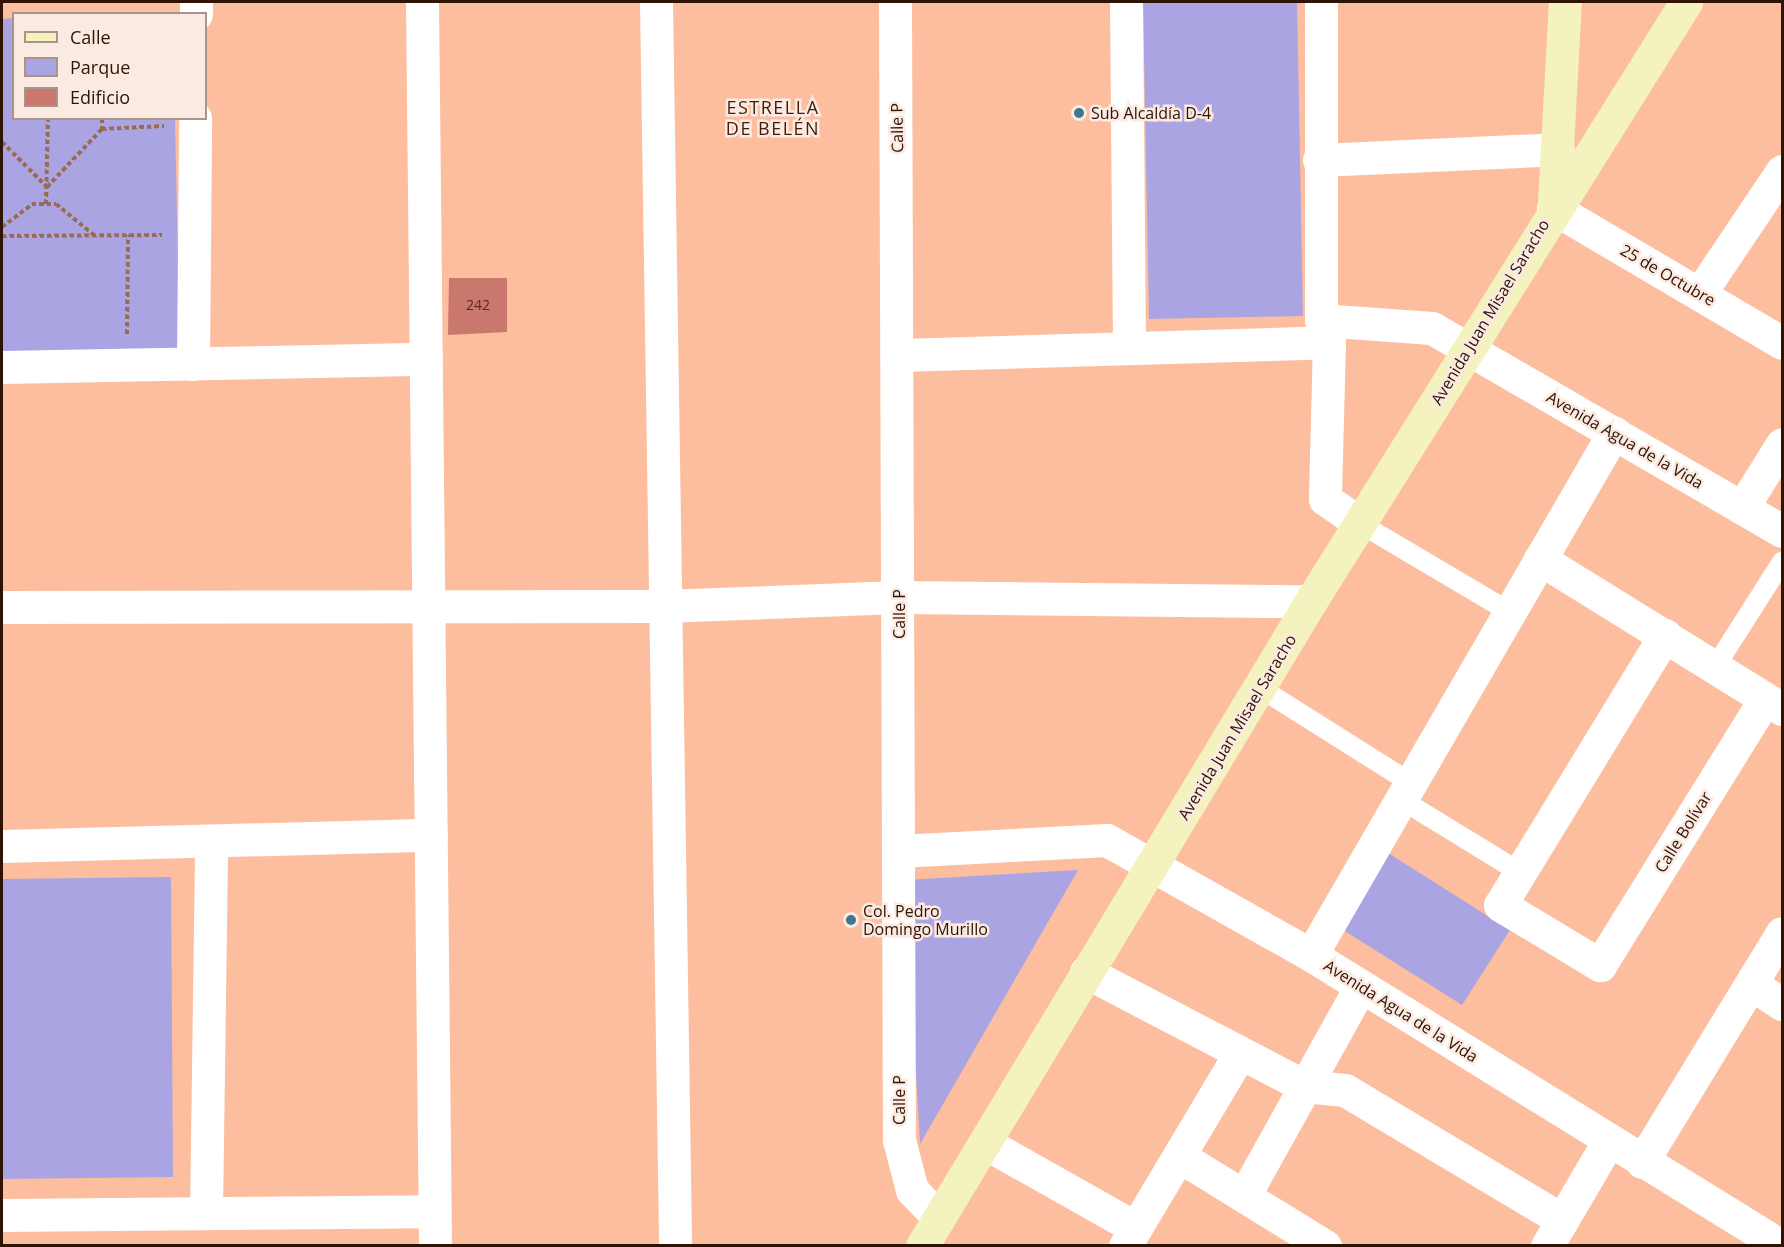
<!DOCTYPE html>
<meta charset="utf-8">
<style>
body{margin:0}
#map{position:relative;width:1784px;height:1247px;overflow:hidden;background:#fcbe9e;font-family:"Open Sans",sans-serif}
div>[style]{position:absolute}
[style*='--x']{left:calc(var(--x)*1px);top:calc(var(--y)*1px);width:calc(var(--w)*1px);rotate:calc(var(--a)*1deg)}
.green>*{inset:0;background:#aaa5e2}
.building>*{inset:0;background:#ca786d}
.path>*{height:4px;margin-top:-2px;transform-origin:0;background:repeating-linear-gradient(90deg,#996b54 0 4.5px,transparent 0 7.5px)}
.lane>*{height:20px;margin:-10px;padding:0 10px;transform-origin:10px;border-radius:10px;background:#fff}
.street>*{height:33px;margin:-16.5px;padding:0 16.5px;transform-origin:16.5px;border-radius:16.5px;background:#fff}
.secondary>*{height:33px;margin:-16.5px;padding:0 16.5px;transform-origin:16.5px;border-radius:16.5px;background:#f4f3bf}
.dots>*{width:16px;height:16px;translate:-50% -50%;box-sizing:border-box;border:3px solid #fbeae2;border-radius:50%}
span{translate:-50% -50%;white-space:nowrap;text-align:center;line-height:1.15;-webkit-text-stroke:5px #fbeae2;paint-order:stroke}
.number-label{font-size:14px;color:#562c1e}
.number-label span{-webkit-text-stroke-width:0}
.poi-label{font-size:16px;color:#2f1304}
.left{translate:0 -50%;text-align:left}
.street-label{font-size:16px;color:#2f1304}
.neighbourhood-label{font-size:18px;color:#421e0a;letter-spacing:1.5px}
.frame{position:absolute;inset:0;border:3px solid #2f1304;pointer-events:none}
.legend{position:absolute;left:12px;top:12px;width:195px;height:108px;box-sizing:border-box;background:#fbeae2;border:2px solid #a99489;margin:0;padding:8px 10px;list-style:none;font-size:18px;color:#2f1304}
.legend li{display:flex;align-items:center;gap:12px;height:30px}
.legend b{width:30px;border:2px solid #a99489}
</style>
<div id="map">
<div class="green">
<i style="clip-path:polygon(1143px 2px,1297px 2px,1303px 316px,1149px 319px)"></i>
<i style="clip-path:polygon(13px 18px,14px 118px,175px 119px,180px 358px,2px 362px,2px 19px)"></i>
<i style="clip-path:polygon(1388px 853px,1510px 930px,1462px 1005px,1340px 928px)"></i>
<i style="clip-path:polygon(1078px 870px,920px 1144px,905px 880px)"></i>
<i style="clip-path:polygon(171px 877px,173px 1177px,2px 1179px,2px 879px)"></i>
</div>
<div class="building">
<i style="clip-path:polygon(449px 278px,507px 278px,507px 332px,448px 335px)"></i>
</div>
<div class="path">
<i style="--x:102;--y:118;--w:11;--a:90"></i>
<i style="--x:2;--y:142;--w:64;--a:45"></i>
<i style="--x:47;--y:187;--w:80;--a:-46.5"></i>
<i style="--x:102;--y:129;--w:62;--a:-2.8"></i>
<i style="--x:46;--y:204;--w:86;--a:-88.7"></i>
<i style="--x:2;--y:227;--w:38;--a:-37"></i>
<i style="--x:32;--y:204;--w:24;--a:0"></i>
<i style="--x:56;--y:204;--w:49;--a:39.2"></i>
<i style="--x:2;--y:236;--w:160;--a:-0.4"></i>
<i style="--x:127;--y:334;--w:99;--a:-89.4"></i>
</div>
<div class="lane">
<i style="--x:1361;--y:524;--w:173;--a:30.6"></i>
<i style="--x:1715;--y:667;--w:125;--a:-57.5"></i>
<i style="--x:1260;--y:688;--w:178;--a:32.2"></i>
<i style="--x:1402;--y:800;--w:140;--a:31.5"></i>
</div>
<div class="street">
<i style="--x:422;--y:2;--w:1244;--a:89.4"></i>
<i style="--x:656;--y:2;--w:1244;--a:89.12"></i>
<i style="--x:895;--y:2;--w:1138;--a:89.8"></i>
<i style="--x:899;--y:1140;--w:52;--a:75.4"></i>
<i style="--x:912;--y:1190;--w:35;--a:46"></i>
<i style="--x:1126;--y:2;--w:345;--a:89.5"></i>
<i style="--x:1321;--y:2;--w:318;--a:90"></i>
<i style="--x:1321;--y:320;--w:23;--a:70"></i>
<i style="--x:1329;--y:342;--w:157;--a:91.5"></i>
<i style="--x:1325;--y:499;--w:44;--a:34.8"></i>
<i style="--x:196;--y:14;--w:12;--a:-90"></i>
<i style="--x:1319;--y:160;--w:239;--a:-2.6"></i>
<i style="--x:1553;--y:208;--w:266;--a:30.5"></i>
<i style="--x:1700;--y:293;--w:147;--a:-56.1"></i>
<i style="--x:1321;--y:320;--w:111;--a:4.1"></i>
<i style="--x:1432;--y:328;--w:405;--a:30.1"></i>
<i style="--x:900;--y:355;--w:429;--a:-1.7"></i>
<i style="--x:193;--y:364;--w:246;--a:-89.5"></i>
<i style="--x:2;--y:367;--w:424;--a:-1.1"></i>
<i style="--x:1742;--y:508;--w:75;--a:-58"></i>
<i style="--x:1540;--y:559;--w:285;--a:31.8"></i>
<i style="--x:2;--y:607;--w:661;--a:-0.09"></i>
<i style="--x:663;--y:606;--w:236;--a:-2.2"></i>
<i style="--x:899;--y:597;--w:412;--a:0.6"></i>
<i style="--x:1665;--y:635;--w:316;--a:121.4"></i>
<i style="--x:1500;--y:905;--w:117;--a:31"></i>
<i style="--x:1600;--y:965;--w:313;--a:-58.2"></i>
<i style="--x:2;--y:846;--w:429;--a:-1.5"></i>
<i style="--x:898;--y:851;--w:209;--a:-3"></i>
<i style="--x:1107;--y:840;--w:234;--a:29.4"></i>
<i style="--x:1311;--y:955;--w:553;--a:31.76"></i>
<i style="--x:1311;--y:955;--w:604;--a:-59.91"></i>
<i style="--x:1086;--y:972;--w:246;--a:27.6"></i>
<i style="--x:1304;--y:1086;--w:41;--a:5.6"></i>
<i style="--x:1345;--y:1090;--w:253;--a:30.9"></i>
<i style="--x:1751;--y:984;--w:37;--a:33"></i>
<i style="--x:985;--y:1143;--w:173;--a:29.4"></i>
<i style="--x:1179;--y:1156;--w:172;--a:31.7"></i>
<i style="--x:1642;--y:1162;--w:268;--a:-58.6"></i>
<i style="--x:1244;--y:1196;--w:240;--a:-60.9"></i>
<i style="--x:206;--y:1213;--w:369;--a:-89.2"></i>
<i style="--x:2;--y:1215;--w:432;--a:-0.5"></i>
<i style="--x:1125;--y:1246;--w:225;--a:-59.2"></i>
<i style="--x:1547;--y:1246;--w:121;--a:-59.6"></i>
</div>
<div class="secondary">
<i style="--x:1554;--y:203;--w:201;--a:-86.9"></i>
<i style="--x:922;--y:1246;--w:753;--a:-58.91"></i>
<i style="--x:1311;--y:601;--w:707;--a:-57.95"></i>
</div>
<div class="dots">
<i style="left:1079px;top:113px;background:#3d7790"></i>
<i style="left:851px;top:920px;background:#3d7790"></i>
</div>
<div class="number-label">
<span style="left:478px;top:305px">242</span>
</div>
<div class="poi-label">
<span class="left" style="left:1091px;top:113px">Sub Alcaldía D-4</span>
<span class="left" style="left:863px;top:920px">Col. Pedro<br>Domingo Murillo</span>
</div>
<div class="street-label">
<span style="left:897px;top:128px;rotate:-91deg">Calle P</span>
<span style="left:1668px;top:275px;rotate:30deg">25 de Octubre</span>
<span style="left:1490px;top:312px;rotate:-59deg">Avenida Juan Misael Saracho</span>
<span style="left:1625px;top:440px;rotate:30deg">Avenida Agua de la Vida</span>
<span style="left:899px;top:614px;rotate:-90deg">Calle P</span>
<span style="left:1237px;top:727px;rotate:-59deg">Avenida Juan Misael Saracho</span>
<span style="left:1683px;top:832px;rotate:-58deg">Calle Bolívar</span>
<span style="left:1401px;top:1011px;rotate:32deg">Avenida Agua de la Vida</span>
<span style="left:899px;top:1100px;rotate:-90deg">Calle P</span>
</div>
<div class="neighbourhood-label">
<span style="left:773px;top:118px">ESTRELLA<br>DE BELÉN</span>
</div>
<div class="frame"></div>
<ul class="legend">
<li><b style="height:8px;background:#f4f3bf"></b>Calle</li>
<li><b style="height:16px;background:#aaa5e2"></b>Parque</li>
<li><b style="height:16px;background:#ca786d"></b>Edificio</li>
</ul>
</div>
